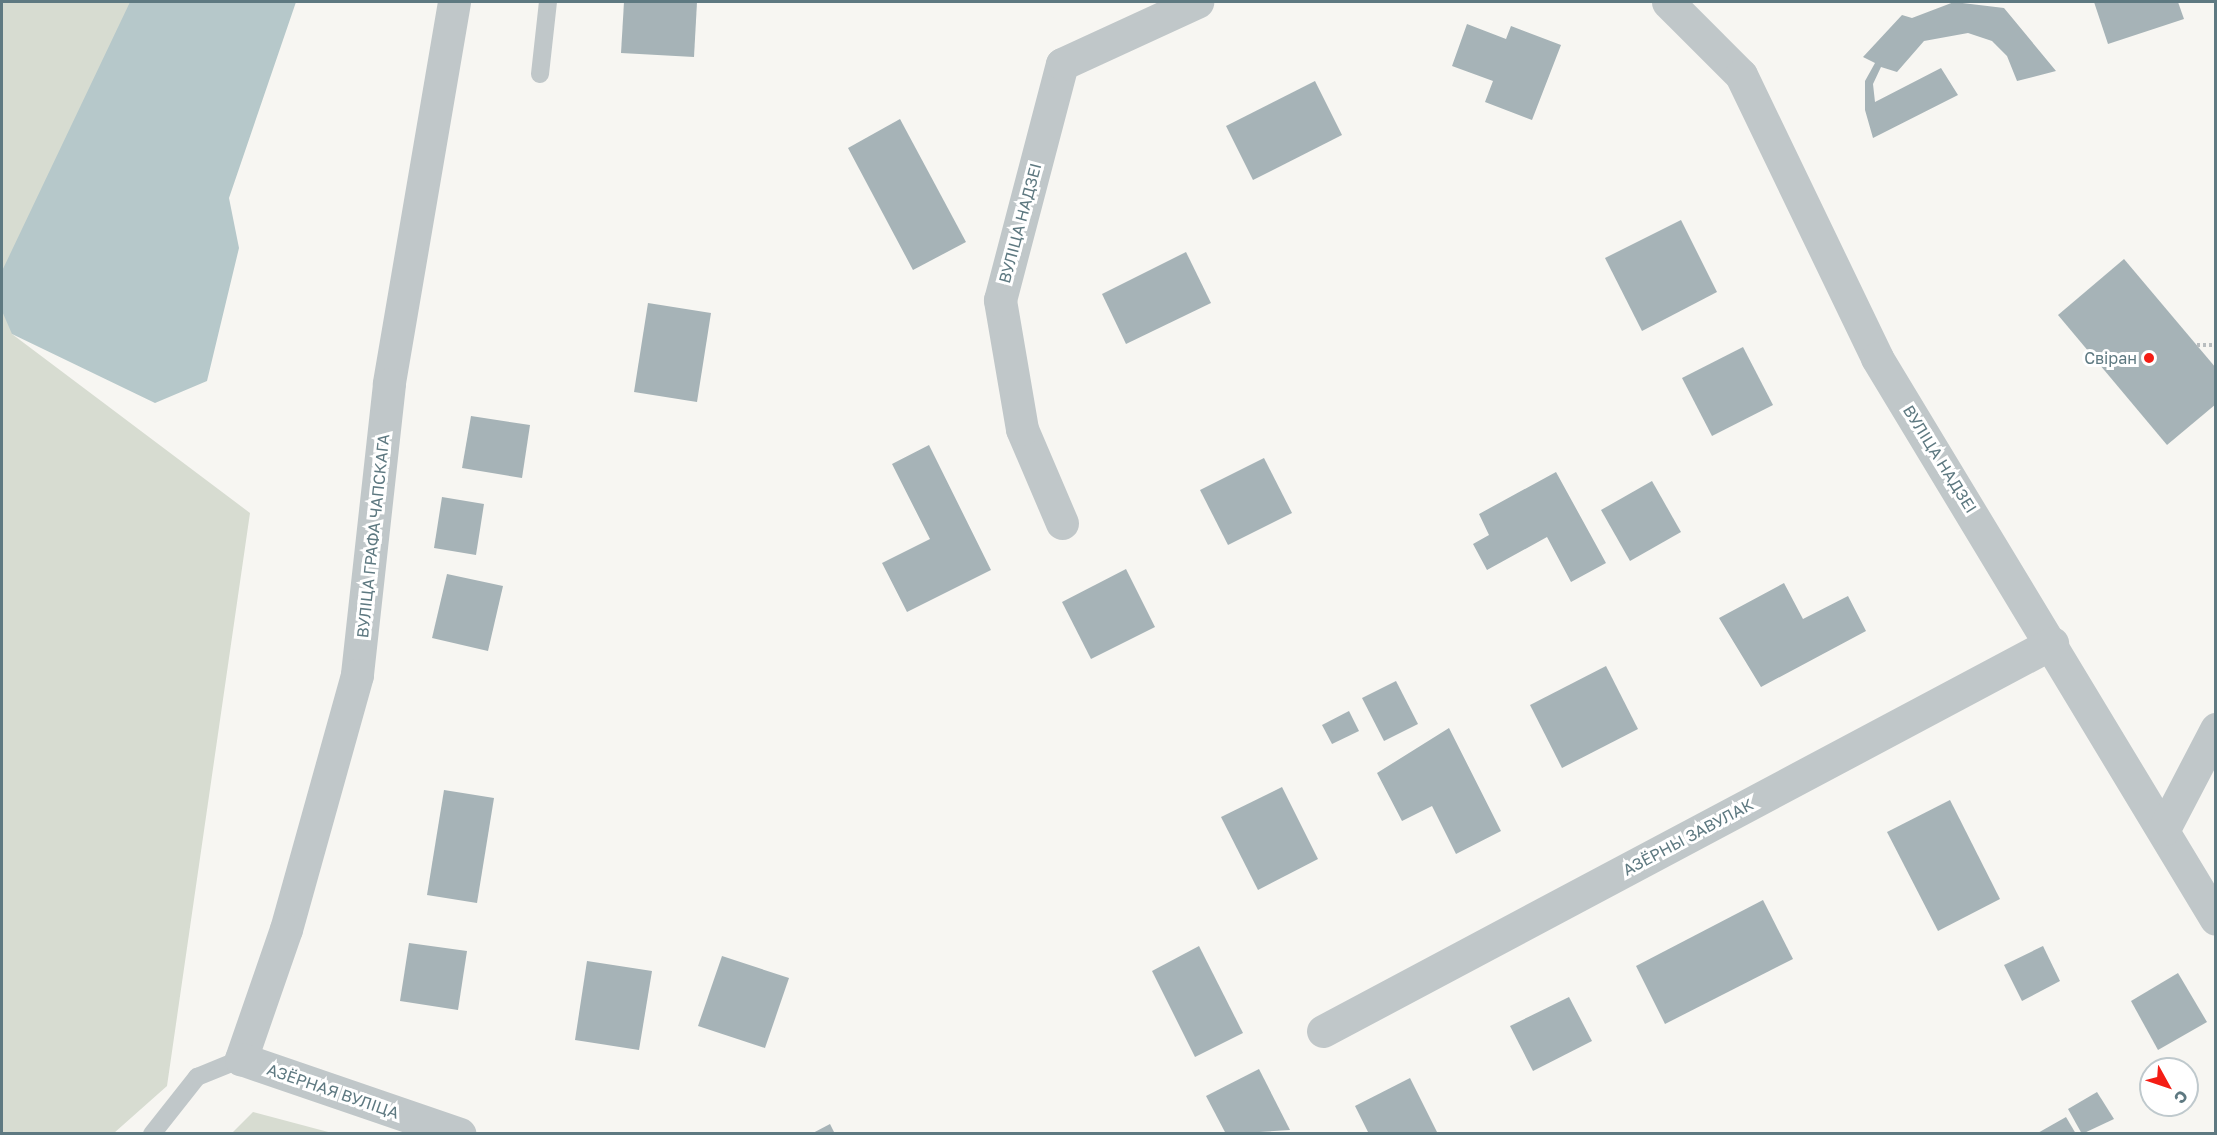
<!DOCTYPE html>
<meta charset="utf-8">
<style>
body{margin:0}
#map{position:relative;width:2217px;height:1135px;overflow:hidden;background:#f7f6f2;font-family:"Golos Text",sans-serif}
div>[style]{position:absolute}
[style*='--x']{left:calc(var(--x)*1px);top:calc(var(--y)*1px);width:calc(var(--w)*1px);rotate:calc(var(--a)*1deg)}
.green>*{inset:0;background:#d7dcd1}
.water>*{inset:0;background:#b6c8ca}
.building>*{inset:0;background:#a6b3b7}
.path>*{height:4px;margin-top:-2px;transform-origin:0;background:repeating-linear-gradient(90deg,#b8bdbf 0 3px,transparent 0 6px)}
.service>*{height:18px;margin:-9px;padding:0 9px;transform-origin:9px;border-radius:9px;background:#c0c7c9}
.minor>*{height:33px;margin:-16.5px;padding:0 16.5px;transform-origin:16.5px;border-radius:16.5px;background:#c0c7c9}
.dots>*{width:16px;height:16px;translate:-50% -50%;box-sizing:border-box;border:3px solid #fff;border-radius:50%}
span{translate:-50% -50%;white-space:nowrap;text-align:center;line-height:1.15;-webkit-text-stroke:6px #fff;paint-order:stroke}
.street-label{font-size:16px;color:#5e7981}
.poi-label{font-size:16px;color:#5e7981}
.right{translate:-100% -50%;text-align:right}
.frame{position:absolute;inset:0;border:3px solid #5e7981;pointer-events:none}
.north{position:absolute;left:2139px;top:1057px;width:60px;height:60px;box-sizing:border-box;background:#fff;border:2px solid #bfc9cd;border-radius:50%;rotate:130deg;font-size:16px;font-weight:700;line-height:24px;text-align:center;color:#5e7981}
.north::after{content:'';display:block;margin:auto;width:21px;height:27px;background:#f41d15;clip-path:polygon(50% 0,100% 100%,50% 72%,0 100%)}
</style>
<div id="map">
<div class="green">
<i style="clip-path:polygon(2px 2px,137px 2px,12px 334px,250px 513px,167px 1086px,114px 1133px,2px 1134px)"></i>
<i style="clip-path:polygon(253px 1112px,332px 1133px,232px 1133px)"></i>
</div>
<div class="water">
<i style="clip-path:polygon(130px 2px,296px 2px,229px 198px,239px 248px,207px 381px,155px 403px,12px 334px,2px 311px,2px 271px)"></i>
</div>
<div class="building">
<i style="clip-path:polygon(624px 2px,697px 2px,694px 57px,621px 53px)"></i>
<i style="clip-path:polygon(1954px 2px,2004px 8px,2056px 71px,2017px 81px,2007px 56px,1992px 41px,1968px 33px,1924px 41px,1897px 72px,1881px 67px,1873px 84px,1875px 102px,1941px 68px,1958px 95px,1873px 138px,1865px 110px,1865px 81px,1875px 63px,1863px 57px,1902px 15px,1912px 18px)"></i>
<i style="clip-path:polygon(2094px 2px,2178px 2px,2184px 19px,2108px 44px)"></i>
<i style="clip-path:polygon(1467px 24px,1506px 39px,1511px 26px,1561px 45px,1532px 120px,1485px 102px,1493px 81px,1452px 66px)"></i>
<i style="clip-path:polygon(1315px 81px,1342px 135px,1253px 180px,1226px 126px)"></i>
<i style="clip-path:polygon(900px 119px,966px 242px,913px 270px,848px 148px)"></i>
<i style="clip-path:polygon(1681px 220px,1717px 292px,1642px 331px,1605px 258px)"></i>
<i style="clip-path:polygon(1186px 252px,1211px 303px,1126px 344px,1102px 294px)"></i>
<i style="clip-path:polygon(2124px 259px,2216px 368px,2216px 404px,2167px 445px,2058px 315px)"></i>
<i style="clip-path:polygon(648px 303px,711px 313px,697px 402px,634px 392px)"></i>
<i style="clip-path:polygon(1743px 347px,1773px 405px,1712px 436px,1682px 378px)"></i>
<i style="clip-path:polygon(471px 416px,530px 425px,522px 478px,462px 468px)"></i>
<i style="clip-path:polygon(929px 445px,991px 570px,907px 612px,882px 563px,930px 539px,892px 464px)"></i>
<i style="clip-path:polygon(1264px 458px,1292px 513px,1228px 545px,1200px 490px)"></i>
<i style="clip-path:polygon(1556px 472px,1606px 563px,1571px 582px,1547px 537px,1487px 570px,1473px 544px,1489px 535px,1479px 514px)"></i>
<i style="clip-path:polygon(1652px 481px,1681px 532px,1630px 561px,1601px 510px)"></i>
<i style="clip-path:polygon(442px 497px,484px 504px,476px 555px,434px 548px)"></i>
<i style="clip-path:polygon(1126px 569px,1155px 627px,1091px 659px,1062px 602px)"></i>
<i style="clip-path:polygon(447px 574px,503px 586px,488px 651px,432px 638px)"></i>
<i style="clip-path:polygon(1784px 583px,1803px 619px,1848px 596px,1866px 631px,1761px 687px,1719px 618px)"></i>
<i style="clip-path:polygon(1606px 666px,1638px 729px,1562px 768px,1530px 705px)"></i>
<i style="clip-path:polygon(1396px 681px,1418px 724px,1384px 741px,1362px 698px)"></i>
<i style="clip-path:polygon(1349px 711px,1359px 731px,1332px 744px,1322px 725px)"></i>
<i style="clip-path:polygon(1449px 728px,1501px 831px,1456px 854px,1432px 806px,1402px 821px,1377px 773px)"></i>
<i style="clip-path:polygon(1282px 787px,1318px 859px,1258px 890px,1221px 817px)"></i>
<i style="clip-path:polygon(444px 790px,494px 798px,477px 903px,427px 895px)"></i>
<i style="clip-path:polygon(1950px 800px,2000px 899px,1938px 931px,1887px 832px)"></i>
<i style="clip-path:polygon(1763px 900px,1793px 959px,1665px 1024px,1636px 966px)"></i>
<i style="clip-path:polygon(409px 943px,467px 951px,458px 1010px,400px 1001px)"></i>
<i style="clip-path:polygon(1199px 946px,1243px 1033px,1195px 1057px,1152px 971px)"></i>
<i style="clip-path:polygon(2043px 946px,2060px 981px,2022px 1001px,2004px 965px)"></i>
<i style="clip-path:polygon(722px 956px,789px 978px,765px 1048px,698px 1026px)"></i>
<i style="clip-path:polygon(587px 961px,652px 971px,639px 1050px,575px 1040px)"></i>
<i style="clip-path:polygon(2178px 973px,2207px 1022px,2158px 1050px,2131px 1001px)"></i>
<i style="clip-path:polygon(1569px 997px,1592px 1041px,1533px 1071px,1510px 1026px)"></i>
<i style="clip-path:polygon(1259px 1069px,1290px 1130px,1226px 1134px,1206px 1096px)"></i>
<i style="clip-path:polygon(1410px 1078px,1438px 1134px,1369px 1134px,1355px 1106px)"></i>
<i style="clip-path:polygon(2097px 1092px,2114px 1119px,2082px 1134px,2068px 1109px)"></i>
<i style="clip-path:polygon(2066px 1117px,2076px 1134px,2036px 1134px)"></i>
<i style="clip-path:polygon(830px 1124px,835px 1134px,811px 1134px)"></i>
</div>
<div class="path">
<i style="--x:2197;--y:345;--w:19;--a:0"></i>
</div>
<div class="service">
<i style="--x:540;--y:74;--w:72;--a:-83.7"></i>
<i style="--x:152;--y:1134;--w:73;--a:-51.7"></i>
<i style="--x:197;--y:1077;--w:48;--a:-22.2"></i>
</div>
<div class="minor">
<i style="--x:454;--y:2;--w:387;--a:99.7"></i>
<i style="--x:389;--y:384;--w:293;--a:96.3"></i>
<i style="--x:357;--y:675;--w:264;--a:105.6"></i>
<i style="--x:286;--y:929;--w:138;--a:109.1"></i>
<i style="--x:241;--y:1059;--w:231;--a:18.9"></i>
<i style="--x:1668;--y:2;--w:103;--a:45"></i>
<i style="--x:1741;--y:75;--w:314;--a:64.3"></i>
<i style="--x:1877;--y:358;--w:655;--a:58.86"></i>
<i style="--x:1062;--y:523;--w:102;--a:-113.1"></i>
<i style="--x:1022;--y:429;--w:131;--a:-99.7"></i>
<i style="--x:1000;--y:300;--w:244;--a:-75.3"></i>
<i style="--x:1062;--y:64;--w:149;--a:-24.7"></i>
<i style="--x:2164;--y:829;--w:113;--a:-62.5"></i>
<i style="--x:1323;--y:1031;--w:826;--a:-28.02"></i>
</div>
<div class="dots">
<i style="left:2149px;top:358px;background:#f41d15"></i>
</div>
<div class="street-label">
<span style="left:1020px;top:223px;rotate:-75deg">ВУЛІЦА НАДЗЕІ</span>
<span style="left:1940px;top:459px;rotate:58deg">ВУЛІЦА НАДЗЕІ</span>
<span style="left:373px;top:536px;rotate:-84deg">ВУЛІЦА ГРАФА ЧАПСКАГА</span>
<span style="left:1688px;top:837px;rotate:-28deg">АЗЁРНЫ ЗАВУЛАК</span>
<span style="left:333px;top:1091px;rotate:19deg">АЗЁРНАЯ ВУЛІЦА</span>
</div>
<div class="poi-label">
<span class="right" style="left:2137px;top:358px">Свіран</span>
</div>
<div class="frame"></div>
<div class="north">С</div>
</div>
